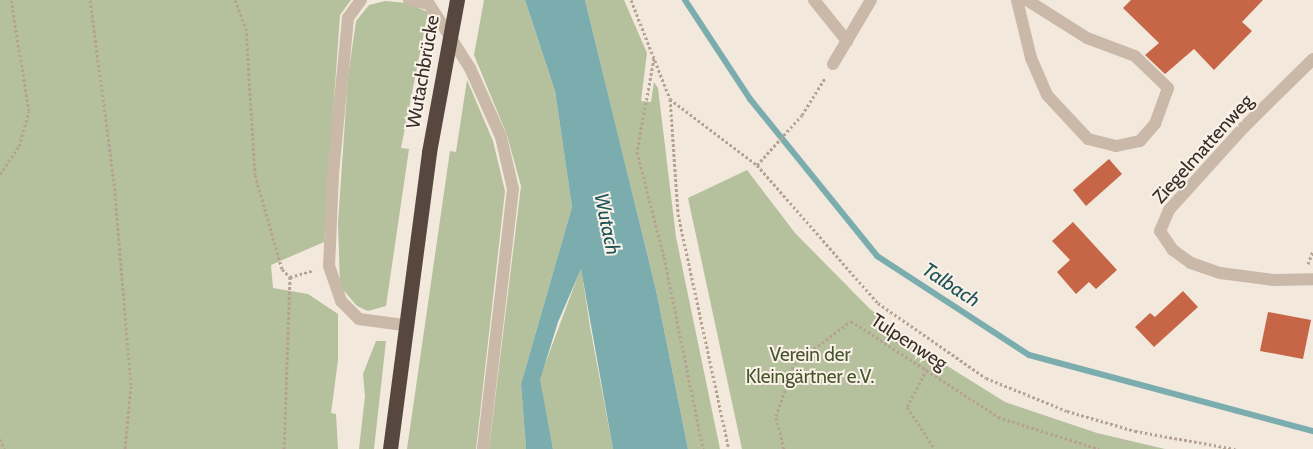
<!DOCTYPE html>
<meta charset="utf-8">
<style>
body{margin:0}
#map{position:relative;width:1313px;height:449px;overflow:hidden;background:#f2e8dc;font-family:Cabin,sans-serif}
div>[style]{position:absolute}
[style*='--x']{left:calc(var(--x)*1px);top:calc(var(--y)*1px);width:calc(var(--w)*1px);rotate:calc(var(--a)*1deg)}
.green>*{inset:0;background:#b4c19c}
.water>*{inset:0;background:#7badaf}
.stream>*{height:6px;margin:-3px;padding:0 3px;transform-origin:3px;border-radius:3px;background:#7badaf}
.building>*{inset:0;background:#c66646}
.path>*{height:3px;margin-top:-1.5px;transform-origin:0;background:repeating-linear-gradient(90deg,#b6a292 0 2.5px,transparent 0 5px)}
.minor>*{height:12px;margin:-6px;padding:0 6px;transform-origin:6px;border-radius:6px;background:#cab8a8}
.highway>*{height:15px;margin:-7.5px;padding:0 7.5px;transform-origin:7.5px;border-radius:7.5px;background:#58473f}
.highway-bridge>*{height:15px;margin:-7.5px;padding:0 7.5px;transform-origin:7.5px;border-radius:7.5px;background:#58473f}
span{translate:-50% -50%;white-space:nowrap;text-align:center;line-height:1.15;-webkit-text-stroke:4px #faf2e8;paint-order:stroke}
.street-label{font-size:19px;color:#372d28}
.park-label{font-size:19px;color:#46552c}
.water-label{font-size:20px;color:#1d5459;font-style:italic}
</style>
<div id="map">
<div class="green">
<i style="clip-path:polygon(0 0,351px 0,340px 15px,324px 242px,271px 265px,273px 288px,308px 294px,338px 314px,338px 360px,331px 413px,336px 414px,338px 449px,0 449px)"></i>
<i style="clip-path:polygon(484px 0,525px 0,555px 91px,572px 207px,521px 384px,526px 449px,489px 449px,521px 186px,507px 135px,474px 55px)"></i>
<i style="clip-path:polygon(585px 0,624px 0,647px 53px,641px 101px,651px 102px,654px 82px,658px 88px,676px 237px,720px 449px,688px 449px,656px 290px)"></i>
<i style="clip-path:polygon(385px 1px,406px 3px,428px 12px,401px 148px,409px 149px,386px 306px,368px 311px,357px 306px,340px 286px,338px 223px,348px 77px,356px 21px,369px 5px)"></i>
<i style="clip-path:polygon(467px 80px,493px 141px,505px 191px,476px 449px,407px 449px,450px 151px,456px 152px)"></i>
<i style="clip-path:polygon(747px 170px,795px 233px,870px 309px,941px 362px,1005px 402px,1097px 433px,1165px 449px,742px 449px,688px 198px)"></i>
<i style="clip-path:polygon(581px 268px,590px 327px,613px 449px,553px 449px,539px 380px)"></i>
<i style="clip-path:polygon(376px 341px,386px 341px,374px 449px,359px 449px,365px 396px,363px 374px)"></i>
</div>
<div class="water">
<i style="clip-path:polygon(525px 0,585px 0,656px 290px,688px 449px,613px 449px,581px 269px,558px 322px,540px 380px,553px 449px,526px 449px,521px 384px,572px 207px,555px 91px)"></i>
</div>
<div class="stream">
<i style="--x:685;--y:0;--w:118;--a:56.7"></i>
<i style="--x:750;--y:99;--w:202;--a:51"></i>
<i style="--x:877;--y:256;--w:181;--a:33.1"></i>
<i style="--x:1029;--y:355;--w:294;--a:15"></i>
</div>
<div class="building">
<i style="clip-path:polygon(1131px 0,1263px 0,1242px 22px,1252px 31px,1214px 70px,1194px 49px,1165px 74px,1145px 55px,1159px 43px,1123px 8px)"></i>
<i style="clip-path:polygon(1109px 159px,1122px 174px,1086px 206px,1073px 190px)"></i>
<i style="clip-path:polygon(1073px 222px,1117px 270px,1096px 289px,1089px 282px,1076px 294px,1057px 272px,1070px 260px,1052px 241px)"></i>
<i style="clip-path:polygon(1183px 291px,1198px 307px,1154px 347px,1135px 327px,1150px 313px,1155px 317px)"></i>
<i style="clip-path:polygon(1268px 312px,1311px 320px,1303px 359px,1260px 351px)"></i>
</div>
<div class="path">
<i style="--x:90;--y:0;--w:185;--a:82.5"></i>
<i style="--x:114;--y:183;--w:204;--a:85.2"></i>
<i style="--x:131;--y:386;--w:63;--a:95.4"></i>
<i style="--x:235;--y:0;--w:30;--a:69"></i>
<i style="--x:246;--y:28;--w:147;--a:86.5"></i>
<i style="--x:255;--y:175;--w:98;--a:74"></i>
<i style="--x:282;--y:269;--w:11;--a:45"></i>
<i style="--x:290;--y:277;--w:25;--a:-16"></i>
<i style="--x:631;--y:0;--w:106;--a:68.5"></i>
<i style="--x:670;--y:99;--w:115;--a:86"></i>
<i style="--x:678;--y:214;--w:240;--a:77.8"></i>
<i style="--x:654;--y:58;--w:96;--a:100.3"></i>
<i style="--x:637;--y:152;--w:108;--a:75.6"></i>
<i style="--x:664;--y:257;--w:196;--a:78.5"></i>
<i style="--x:670;--y:99;--w:109;--a:37.2"></i>
<i style="--x:757;--y:165;--w:184;--a:48.8"></i>
<i style="--x:878;--y:303;--w:131;--a:34.8"></i>
<i style="--x:986;--y:378;--w:87;--a:22.2"></i>
<i style="--x:1067;--y:411;--w:71;--a:16.4"></i>
<i style="--x:1135;--y:431;--w:102;--a:10.2"></i>
<i style="--x:757;--y:165;--w:67;--a:-48"></i>
<i style="--x:802;--y:115;--w:44;--a:-58.1"></i>
<i style="--x:0;--y:174;--w:34;--a:-56"></i>
<i style="--x:19;--y:146;--w:36;--a:-74"></i>
<i style="--x:29;--y:111;--w:112;--a:-99.2"></i>
<i style="--x:1308;--y:264;--w:14;--a:-69"></i>
<i style="--x:927;--y:369;--w:43;--a:117.8"></i>
<i style="--x:907;--y:407;--w:50;--a:56.3"></i>
<i style="--x:0;--y:439;--w:11;--a:68"></i>
<i style="--x:284;--y:449;--w:172;--a:-88"></i>
<i style="--x:784;--y:449;--w:34;--a:-104"></i>
<i style="--x:776;--y:416;--w:55;--a:-70.9"></i>
<i style="--x:794;--y:364;--w:71;--a:-37"></i>
<i style="--x:851;--y:321;--w:176;--a:33.1"></i>
<i style="--x:998;--y:417;--w:106;--a:17.6"></i>
</div>
<div class="minor">
<i style="--x:361;--y:0;--w:22;--a:126"></i>
<i style="--x:348;--y:18;--w:158;--a:95.5"></i>
<i style="--x:333;--y:175;--w:91;--a:92.5"></i>
<i style="--x:329;--y:266;--w:37;--a:71"></i>
<i style="--x:341;--y:301;--w:25;--a:45"></i>
<i style="--x:359;--y:319;--w:45;--a:7.6"></i>
<i style="--x:409;--y:0;--w:20;--a:11"></i>
<i style="--x:429;--y:4;--w:76;--a:57.4"></i>
<i style="--x:470;--y:68;--w:76;--a:65.8"></i>
<i style="--x:501;--y:137;--w:53;--a:77"></i>
<i style="--x:513;--y:189;--w:262;--a:96.6"></i>
<i style="--x:814;--y:0;--w:53;--a:51.2"></i>
<i style="--x:1017;--y:0;--w:60;--a:76.4"></i>
<i style="--x:1031;--y:58;--w:40;--a:66.6"></i>
<i style="--x:1047;--y:95;--w:60;--a:47"></i>
<i style="--x:1088;--y:139;--w:29;--a:14"></i>
<i style="--x:1116;--y:146;--w:25;--a:-12"></i>
<i style="--x:1140;--y:141;--w:23;--a:-49"></i>
<i style="--x:1155;--y:124;--w:38;--a:-70"></i>
<i style="--x:1168;--y:88;--w:46;--a:-135.9"></i>
<i style="--x:1135;--y:56;--w:51;--a:-159.4"></i>
<i style="--x:1087;--y:38;--w:71;--a:-147.7"></i>
<i style="--x:1313;--y:59;--w:97;--a:135.4"></i>
<i style="--x:1244;--y:127;--w:112;--a:132.1"></i>
<i style="--x:1169;--y:210;--w:23;--a:113"></i>
<i style="--x:1160;--y:231;--w:23;--a:56"></i>
<i style="--x:1173;--y:250;--w:22;--a:36"></i>
<i style="--x:1191;--y:263;--w:31;--a:19"></i>
<i style="--x:1220;--y:273;--w:54;--a:7.4"></i>
<i style="--x:1274;--y:280;--w:39;--a:-1"></i>
<i style="--x:833;--y:64;--w:74;--a:-59.3"></i>
</div>
<div class="highway">
<i style="--x:390;--y:449;--w:300;--a:-82.5"></i>
</div>
<div class="highway-bridge">
<i style="--x:429;--y:152;--w:155;--a:-79.6"></i>
</div>
<div class="street-label">
<span style="left:423px;top:72px;rotate:-80deg">Wutachbrücke</span>
<span style="left:1203px;top:149px;rotate:-48deg">Ziegelmattenweg</span>
<span style="left:909px;top:342px;rotate:33deg">Tulpenweg</span>
</div>
<div class="park-label">
<span style="left:810px;top:366px">Verein der<br>Kleingärtner e.V.</span>
</div>
<div class="water-label">
<span style="left:607px;top:224px;rotate:78deg">Wutach</span>
<span style="left:951px;top:285px;rotate:33deg">Talbach</span>
</div>
</div>
